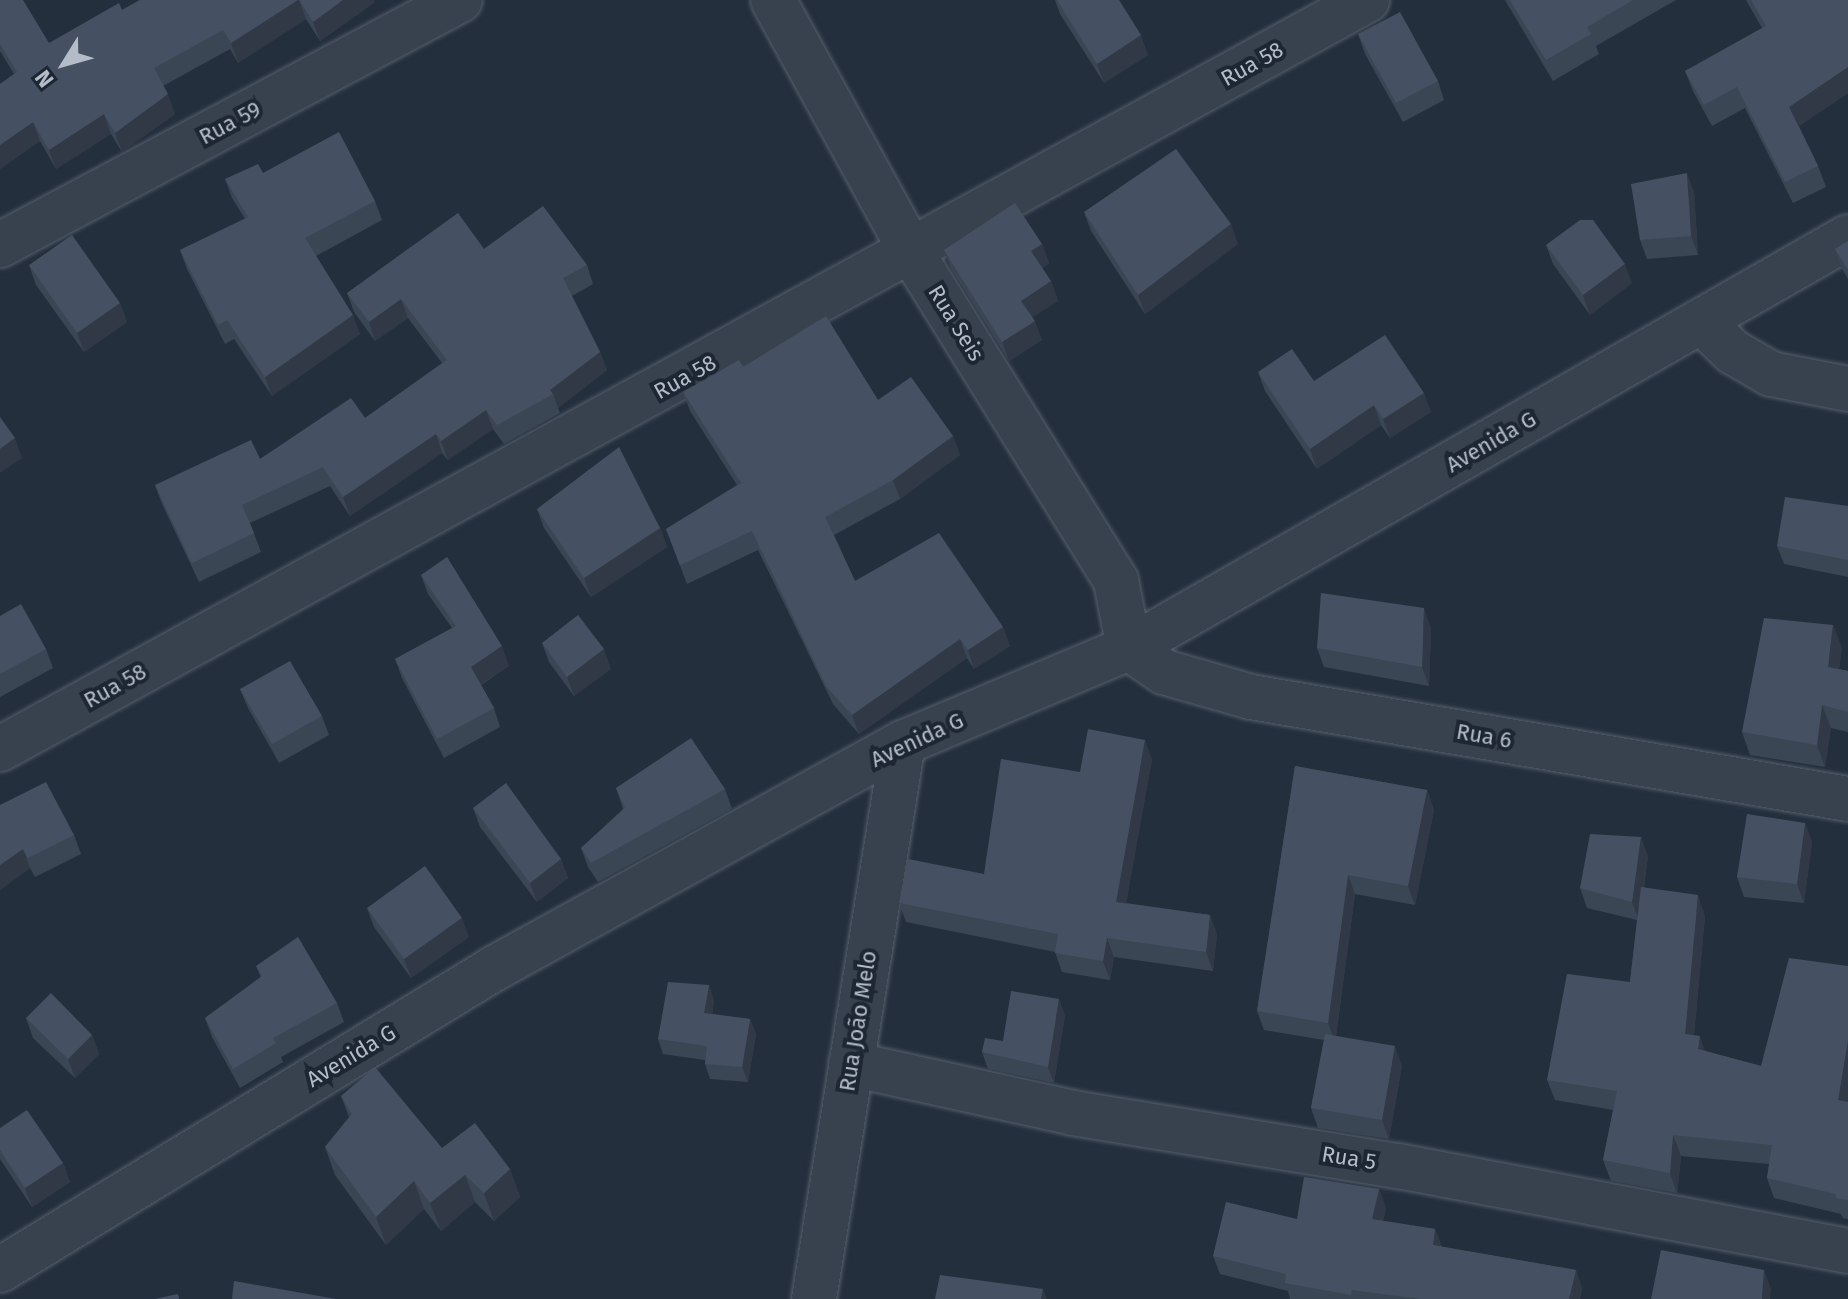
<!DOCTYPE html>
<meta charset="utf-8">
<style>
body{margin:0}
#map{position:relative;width:1848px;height:1299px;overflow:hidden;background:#242f3e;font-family:"Fira Sans",sans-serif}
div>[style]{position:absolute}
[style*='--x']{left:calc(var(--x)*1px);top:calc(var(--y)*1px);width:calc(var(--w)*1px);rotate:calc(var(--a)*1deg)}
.roads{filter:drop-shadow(0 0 2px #565f6c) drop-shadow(0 0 2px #565f6c)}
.minor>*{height:44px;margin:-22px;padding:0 22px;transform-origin:22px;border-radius:22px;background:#38414e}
.wall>*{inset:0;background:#3b4654}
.shaded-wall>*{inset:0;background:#303945}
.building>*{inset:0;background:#455162}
span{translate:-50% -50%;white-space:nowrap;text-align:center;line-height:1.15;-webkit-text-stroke:8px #1d2633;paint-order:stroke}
.street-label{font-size:22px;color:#b4bcc9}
.north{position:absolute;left:24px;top:24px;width:80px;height:80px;-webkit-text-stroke:6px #1d2633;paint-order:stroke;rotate:233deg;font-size:22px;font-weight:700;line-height:32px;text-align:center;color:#b4bcc9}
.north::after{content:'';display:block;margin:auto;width:28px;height:36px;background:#b4bcc9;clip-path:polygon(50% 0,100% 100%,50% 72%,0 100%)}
</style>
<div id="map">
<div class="roads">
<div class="minor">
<i style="--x:773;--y:0;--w:289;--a:61.2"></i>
<i style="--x:912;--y:253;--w:386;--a:58.1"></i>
<i style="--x:1116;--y:581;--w:68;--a:79"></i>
<i style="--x:1129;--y:648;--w:42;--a:34.4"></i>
<i style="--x:1164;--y:672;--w:91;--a:16"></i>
<i style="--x:1251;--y:697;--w:606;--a:9.7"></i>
<i style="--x:0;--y:245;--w:521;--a:-28.04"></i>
<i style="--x:1702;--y:322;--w:43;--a:44.1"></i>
<i style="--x:1733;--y:352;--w:44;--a:30.1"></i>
<i style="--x:1771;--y:374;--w:78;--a:11"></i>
<i style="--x:0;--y:749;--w:1559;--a:-28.72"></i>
<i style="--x:851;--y:1064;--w:227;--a:12.4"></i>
<i style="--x:1073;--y:1113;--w:329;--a:9.3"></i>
<i style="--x:1398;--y:1166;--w:458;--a:10.7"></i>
<i style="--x:0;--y:1270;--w:580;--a:-31.39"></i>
<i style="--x:495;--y:968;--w:466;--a:-28.9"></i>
<i style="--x:903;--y:743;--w:245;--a:-22.8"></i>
<i style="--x:1129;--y:648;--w:828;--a:-29.75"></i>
<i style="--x:814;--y:1299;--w:563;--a:-80.91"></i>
</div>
</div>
<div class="wall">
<i style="clip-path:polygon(0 0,49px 43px,122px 10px,140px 0,375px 2px,320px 41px,306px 19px,238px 63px,230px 49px,163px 86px,175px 114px,122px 152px,111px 134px,56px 169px,40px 141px,0 169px,0 84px,14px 74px,0 51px)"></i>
<i style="clip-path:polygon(1055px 0,1119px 0,1148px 55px,1104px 83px,1060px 14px)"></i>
<i style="clip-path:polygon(1505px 0,1676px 0,1596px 46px,1599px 54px,1553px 81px)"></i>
<i style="clip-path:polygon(1746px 0,1848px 0,1848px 93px,1799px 126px,1818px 166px,1826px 187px,1793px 203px,1745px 108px,1712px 126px,1693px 91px,1685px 71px,1762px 28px)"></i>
<i style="clip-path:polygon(1358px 34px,1438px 81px,1444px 100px,1403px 122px,1365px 54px)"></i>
<i style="clip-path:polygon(263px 173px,375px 201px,382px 220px,316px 256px,360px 334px,272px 396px,234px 339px,225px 344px,187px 269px,180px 250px,245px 219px,232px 198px,225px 179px)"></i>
<i style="clip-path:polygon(1694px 192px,1698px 255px,1647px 259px,1640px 240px)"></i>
<i style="clip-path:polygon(1084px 212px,1238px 244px,1145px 314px,1091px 231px)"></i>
<i style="clip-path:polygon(1848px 241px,1848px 279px,1842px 269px,1835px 249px)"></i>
<i style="clip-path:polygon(1042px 244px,1049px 263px,1042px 268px,1051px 281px,1058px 301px,1032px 317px,1042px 340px,1009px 361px,951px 269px,944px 250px)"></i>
<i style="clip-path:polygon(1546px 245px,1632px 283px,1590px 315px,1553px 264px)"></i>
<i style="clip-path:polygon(484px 249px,587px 265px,593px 284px,572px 296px,600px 352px,607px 370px,558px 408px,560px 413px,504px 444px,493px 429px,448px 460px,442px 453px,350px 516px,330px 486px,250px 523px,261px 552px,199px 582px,162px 504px,155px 485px,260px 459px,365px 418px,442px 363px,408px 318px,375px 341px,354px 312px,347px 293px)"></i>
<i style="clip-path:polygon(29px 265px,120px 303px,127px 322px,84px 352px,36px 285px)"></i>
<i style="clip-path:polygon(743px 367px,878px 400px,953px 436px,960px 455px,900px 499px,834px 535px,855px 581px,1003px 627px,1010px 646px,974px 669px,967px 658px,859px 734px,833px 704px,758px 550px,687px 584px,666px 529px,737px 485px,690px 411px,683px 392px)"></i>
<i style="clip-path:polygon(1258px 372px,1314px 381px,1431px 412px,1390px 438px,1381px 425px,1317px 469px,1265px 391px)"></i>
<i style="clip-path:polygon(1848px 506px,1848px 577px,1784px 564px,1777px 546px)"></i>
<i style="clip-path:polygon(537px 509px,660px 528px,667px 547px,591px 597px,544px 528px)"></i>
<i style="clip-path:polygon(421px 575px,509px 666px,481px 685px,494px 708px,500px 727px,444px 758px,402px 678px,395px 659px,452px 628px,428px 594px)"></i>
<i style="clip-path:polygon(0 616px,46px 649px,53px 668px,0 697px)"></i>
<i style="clip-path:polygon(1431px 628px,1429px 686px,1324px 667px,1317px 648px)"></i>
<i style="clip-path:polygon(542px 643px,611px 669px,574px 696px,549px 662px)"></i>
<i style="clip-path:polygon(1842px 647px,1839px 669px,1848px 671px,1848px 732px,1831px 728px,1825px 767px,1750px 755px,1742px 732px)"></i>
<i style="clip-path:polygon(240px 689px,322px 716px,329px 735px,279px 763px,248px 708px)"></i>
<i style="clip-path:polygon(1152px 759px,1126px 903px,1210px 915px,1217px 935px,1213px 971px,1114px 957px,1110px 980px,1062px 972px,1055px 952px,906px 922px,899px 903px,984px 874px,1080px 772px)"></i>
<i style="clip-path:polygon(1295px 766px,1427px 790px,1434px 810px,1415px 905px,1355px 894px,1336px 1036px,1402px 1066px,1389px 1139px,1318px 1128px,1311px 1108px,1324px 1040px,1264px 1030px,1257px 1011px)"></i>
<i style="clip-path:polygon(616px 788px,725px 789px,732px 809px,598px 882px,588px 867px,581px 848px,623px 809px)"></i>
<i style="clip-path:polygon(0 805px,74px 835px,81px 854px,35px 877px,30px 868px,0 890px)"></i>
<i style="clip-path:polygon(473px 808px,561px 859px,568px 878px,537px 902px,480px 827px)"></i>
<i style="clip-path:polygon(1805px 823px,1812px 842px,1804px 903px,1744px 897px,1737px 877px)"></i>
<i style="clip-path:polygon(1648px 856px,1644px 887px,1705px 916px,1694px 1035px,1705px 1051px,1761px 1066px,1848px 966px,1848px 1219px,1843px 1218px,1841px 1214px,1774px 1198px,1767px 1178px,1769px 1164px,1681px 1156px,1677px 1193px,1611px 1181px,1603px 1160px,1613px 1110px,1555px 1100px,1547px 1080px,1630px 982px,1637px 920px,1587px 908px,1580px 888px)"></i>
<i style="clip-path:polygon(367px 908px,469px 937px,411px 978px,374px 927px)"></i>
<i style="clip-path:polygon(256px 966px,337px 1003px,344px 1022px,281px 1057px,283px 1062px,240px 1088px,212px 1037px,205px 1018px,261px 978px)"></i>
<i style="clip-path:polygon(709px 985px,714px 1001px,712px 1014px,750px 1019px,756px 1034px,748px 1082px,710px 1079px,705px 1064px,705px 1060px,663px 1054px,658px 1039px)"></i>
<i style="clip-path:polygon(1065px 1015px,1054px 1083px,988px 1069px,982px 1052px,1003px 1041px)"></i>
<i style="clip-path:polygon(26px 1018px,92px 1035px,99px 1054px,75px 1078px,33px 1038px)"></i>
<i style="clip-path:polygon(341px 1096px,442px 1148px,510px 1169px,520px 1197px,494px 1221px,475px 1202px,441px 1231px,424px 1209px,386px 1245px,335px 1175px,325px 1147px,349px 1117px)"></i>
<i style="clip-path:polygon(0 1128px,63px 1163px,70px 1182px,32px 1207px,0 1159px)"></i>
<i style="clip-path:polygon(1379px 1189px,1386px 1208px,1383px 1221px,1435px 1229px,1442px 1247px,1576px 1270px,1582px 1289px,1580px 1299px,1290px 1299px,1288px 1291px,1220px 1274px,1213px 1256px,1297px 1219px)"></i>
</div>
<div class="shaded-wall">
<i style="clip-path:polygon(298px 0,299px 0,306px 19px,238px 63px,231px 43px)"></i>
<i style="clip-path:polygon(343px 0,374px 0,375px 2px,320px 41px,313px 22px)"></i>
<i style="clip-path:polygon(1141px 35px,1148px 55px,1104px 83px,1097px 64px)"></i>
<i style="clip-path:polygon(1848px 67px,1848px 93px,1796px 128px,1789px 107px)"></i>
<i style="clip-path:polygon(168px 94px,175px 114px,122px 152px,115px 133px)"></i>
<i style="clip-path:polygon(104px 114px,111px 134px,56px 169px,49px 150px)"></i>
<i style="clip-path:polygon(33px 122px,40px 141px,0 169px,0 145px)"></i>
<i style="clip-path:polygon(1687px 173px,1694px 192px,1698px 255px,1691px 236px)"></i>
<i style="clip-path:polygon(1231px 224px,1238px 244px,1145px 314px,1138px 295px)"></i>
<i style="clip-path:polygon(1042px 244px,1049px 263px,1038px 270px,1031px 251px)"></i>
<i style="clip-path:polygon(1625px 264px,1632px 283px,1590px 315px,1583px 295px)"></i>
<i style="clip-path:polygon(1051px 281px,1058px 301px,1028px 320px,1021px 301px)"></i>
<i style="clip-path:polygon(401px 299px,408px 318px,375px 341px,369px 322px)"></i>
<i style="clip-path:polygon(120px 303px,127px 322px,84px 352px,77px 333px)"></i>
<i style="clip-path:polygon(353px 315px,360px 334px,272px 396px,265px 377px)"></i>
<i style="clip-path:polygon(1035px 321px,1042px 340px,1009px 361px,1002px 342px)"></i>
<i style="clip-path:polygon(600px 352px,607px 370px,558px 408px,553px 394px,550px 390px)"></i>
<i style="clip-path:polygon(1424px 393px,1431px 412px,1390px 438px,1383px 419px)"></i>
<i style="clip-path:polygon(1374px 405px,1381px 425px,1317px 469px,1310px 449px)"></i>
<i style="clip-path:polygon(486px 410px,493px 429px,448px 460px,441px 441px)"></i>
<i style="clip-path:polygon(436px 434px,442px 453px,350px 516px,343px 497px)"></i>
<i style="clip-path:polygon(953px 436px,960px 455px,900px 499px,893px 480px)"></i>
<i style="clip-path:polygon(15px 438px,22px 458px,0 473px,0 449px)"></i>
<i style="clip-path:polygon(660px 528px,667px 547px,591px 597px,584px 578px)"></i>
<i style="clip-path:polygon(1424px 608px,1431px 628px,1429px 686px,1422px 667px)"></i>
<i style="clip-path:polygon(1833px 625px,1842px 647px,1836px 690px,1828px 667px)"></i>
<i style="clip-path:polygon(1003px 627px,1010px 646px,974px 669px,968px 650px)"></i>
<i style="clip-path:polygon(960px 639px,967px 658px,859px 734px,852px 715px)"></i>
<i style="clip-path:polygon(502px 646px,509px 666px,478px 686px,471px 667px)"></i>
<i style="clip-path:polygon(604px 649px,611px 669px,574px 696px,567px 677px)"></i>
<i style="clip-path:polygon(1822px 705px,1831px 728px,1825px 767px,1817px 745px)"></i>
<i style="clip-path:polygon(1145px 740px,1152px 759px,1123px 921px,1116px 902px)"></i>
<i style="clip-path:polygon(1427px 790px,1434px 810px,1415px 905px,1408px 886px)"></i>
<i style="clip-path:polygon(1805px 823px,1812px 842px,1804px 903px,1797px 884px)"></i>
<i style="clip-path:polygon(1641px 837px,1648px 856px,1639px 921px,1632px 902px)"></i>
<i style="clip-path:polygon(23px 849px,30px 868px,0 890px,0 865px)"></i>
<i style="clip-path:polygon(561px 859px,568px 878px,537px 902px,530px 883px)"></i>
<i style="clip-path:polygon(1348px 875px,1355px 894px,1335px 1042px,1328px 1023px)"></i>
<i style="clip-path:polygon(1698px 895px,1705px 916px,1692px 1055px,1685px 1034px)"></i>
<i style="clip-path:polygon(1210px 915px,1217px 935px,1213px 971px,1206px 952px)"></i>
<i style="clip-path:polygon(462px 918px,469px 937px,411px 978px,404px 959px)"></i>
<i style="clip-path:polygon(1107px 938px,1114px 957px,1110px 980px,1103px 961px)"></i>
<i style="clip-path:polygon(709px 985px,714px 1001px,710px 1028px,704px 1013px)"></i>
<i style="clip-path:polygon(1059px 999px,1065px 1015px,1054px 1083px,1048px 1067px)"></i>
<i style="clip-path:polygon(750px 1019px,756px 1034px,748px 1082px,742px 1067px)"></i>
<i style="clip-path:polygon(92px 1035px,99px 1054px,75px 1078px,68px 1059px)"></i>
<i style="clip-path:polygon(1700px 1036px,1707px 1057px,1698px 1049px)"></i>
<i style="clip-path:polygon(1848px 1040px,1848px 1104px,1838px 1100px)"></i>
<i style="clip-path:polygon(1395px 1046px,1402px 1066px,1389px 1139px,1382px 1120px)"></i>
<i style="clip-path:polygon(1673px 1135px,1681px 1156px,1677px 1193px,1670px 1173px)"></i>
<i style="clip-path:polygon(63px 1163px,70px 1182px,32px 1207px,25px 1188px)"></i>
<i style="clip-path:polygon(510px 1169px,520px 1197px,494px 1221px,484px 1193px)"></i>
<i style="clip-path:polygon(465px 1175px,475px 1202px,441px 1231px,430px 1203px)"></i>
<i style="clip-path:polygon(414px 1181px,424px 1209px,386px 1245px,376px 1217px)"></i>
<i style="clip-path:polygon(1379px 1189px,1386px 1208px,1379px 1238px,1372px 1219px)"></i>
<i style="clip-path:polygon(1435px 1229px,1442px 1247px,1433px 1245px)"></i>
<i style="clip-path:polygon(1576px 1270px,1582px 1289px,1580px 1299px,1569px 1299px)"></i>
<i style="clip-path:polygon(1764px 1270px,1771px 1289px,1770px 1299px,1762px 1299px)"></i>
<i style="clip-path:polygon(1043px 1289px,1047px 1299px,1041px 1299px)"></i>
</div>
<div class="building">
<i style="clip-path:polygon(0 0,23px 0,49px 43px,119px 3px,122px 10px,140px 0,298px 0,231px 43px,223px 30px,154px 68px,168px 94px,115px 133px,104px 114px,49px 150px,33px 122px,0 145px,0 84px,17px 72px,0 44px)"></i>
<i style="clip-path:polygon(299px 0,343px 0,313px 22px)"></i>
<i style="clip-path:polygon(1057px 0,1119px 0,1141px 35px,1097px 64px)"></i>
<i style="clip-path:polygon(1510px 0,1633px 0,1587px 27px,1591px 34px,1546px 60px)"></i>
<i style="clip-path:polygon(1751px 0,1848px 0,1848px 67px,1789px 107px,1818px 166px,1785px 182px,1737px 87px,1704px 105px,1685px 71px,1766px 26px)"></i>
<i style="clip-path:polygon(1400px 12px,1438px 81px,1396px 103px,1358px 34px)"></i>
<i style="clip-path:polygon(339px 132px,375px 201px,305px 238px,353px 315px,265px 377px,227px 320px,218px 325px,180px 250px,248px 217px,225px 179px,258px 164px,263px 173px)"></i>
<i style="clip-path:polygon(1176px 149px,1231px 224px,1138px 295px,1084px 212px)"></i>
<i style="clip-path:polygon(1687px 173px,1691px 236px,1640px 240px,1631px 184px)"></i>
<i style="clip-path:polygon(1015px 203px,1042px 244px,1031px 251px,1051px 281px,1021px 301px,1035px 321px,1002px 342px,944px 250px)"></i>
<i style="clip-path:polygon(543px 206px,587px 265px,563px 278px,600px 352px,550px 390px,553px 394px,497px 425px,486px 410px,441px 441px,436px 434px,343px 497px,323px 467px,242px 505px,254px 533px,192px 563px,155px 485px,251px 440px,260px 459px,351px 398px,365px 418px,447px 360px,401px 299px,369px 322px,347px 293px,458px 213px,484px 249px)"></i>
<i style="clip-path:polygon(1580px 220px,1593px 220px,1625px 264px,1583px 295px,1546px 245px)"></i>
<i style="clip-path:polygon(72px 235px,120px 303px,77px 333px,29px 265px)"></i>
<i style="clip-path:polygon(1848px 241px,1848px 270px,1835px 249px)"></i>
<i style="clip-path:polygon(826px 316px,878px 400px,911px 377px,953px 436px,893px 480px,825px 517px,855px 581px,939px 533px,1003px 627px,968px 650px,960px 639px,852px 715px,826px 686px,752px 531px,680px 565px,666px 529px,741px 483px,683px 392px,739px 360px,743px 367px)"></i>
<i style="clip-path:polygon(1385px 335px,1424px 393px,1383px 419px,1374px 405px,1310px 449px,1258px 372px,1292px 349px,1314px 381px)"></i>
<i style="clip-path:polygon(0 417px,15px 438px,0 449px)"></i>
<i style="clip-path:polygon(619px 447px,660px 528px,584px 578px,537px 509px)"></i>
<i style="clip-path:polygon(1785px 497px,1848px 506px,1848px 560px,1777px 546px)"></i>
<i style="clip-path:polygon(447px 557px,502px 646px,471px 667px,494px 708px,437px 739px,395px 659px,456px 626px,421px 575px)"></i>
<i style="clip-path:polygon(1321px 593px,1424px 608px,1422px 667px,1317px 648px)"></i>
<i style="clip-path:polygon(21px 604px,46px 649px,0 674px,0 616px)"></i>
<i style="clip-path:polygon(578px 615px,604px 649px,567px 677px,542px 643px)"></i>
<i style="clip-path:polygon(1764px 618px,1833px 625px,1828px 667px,1848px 671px,1848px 712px,1822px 705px,1817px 745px,1742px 732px)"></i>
<i style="clip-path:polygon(290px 661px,322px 716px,272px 744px,240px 689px)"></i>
<i style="clip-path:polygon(1088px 729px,1145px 740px,1116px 902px,1210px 915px,1206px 952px,1107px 938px,1103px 961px,1055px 953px,1058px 934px,899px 903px,908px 859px,984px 874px,1001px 759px,1080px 772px)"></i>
<i style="clip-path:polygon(691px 738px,725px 789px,591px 863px,581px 848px,625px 808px,616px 788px)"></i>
<i style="clip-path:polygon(1295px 766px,1427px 790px,1408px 886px,1348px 875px,1328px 1023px,1257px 1011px)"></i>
<i style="clip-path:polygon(46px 782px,74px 835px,28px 858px,23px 849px,0 865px,0 805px)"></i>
<i style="clip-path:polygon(506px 783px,561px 859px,530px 883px,473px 808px)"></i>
<i style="clip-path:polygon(1747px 814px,1805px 823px,1797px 884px,1737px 877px)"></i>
<i style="clip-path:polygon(1590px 834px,1641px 837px,1632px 902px,1580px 888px)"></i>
<i style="clip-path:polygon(425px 866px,462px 918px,404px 959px,367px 908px)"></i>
<i style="clip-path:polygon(1641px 887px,1698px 895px,1685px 1034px,1700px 1036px,1698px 1049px,1761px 1066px,1789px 958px,1848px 966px,1848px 1040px,1838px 1100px,1848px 1102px,1848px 1200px,1836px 1198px,1836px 1194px,1767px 1178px,1772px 1145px,1673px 1135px,1670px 1173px,1603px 1160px,1617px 1091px,1547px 1080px,1567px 974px,1630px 982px)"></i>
<i style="clip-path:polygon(298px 937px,337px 1003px,273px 1038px,276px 1043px,233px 1069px,205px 1018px,262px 976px,256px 966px)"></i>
<i style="clip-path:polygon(668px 982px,709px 985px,704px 1013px,750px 1019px,742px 1067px,705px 1064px,707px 1046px,658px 1039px)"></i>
<i style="clip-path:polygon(1011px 991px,1059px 999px,1048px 1067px,982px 1052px,985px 1038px,1003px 1041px)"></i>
<i style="clip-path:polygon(51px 993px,92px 1035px,68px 1059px,26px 1018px)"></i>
<i style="clip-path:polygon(1325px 1034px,1395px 1046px,1382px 1120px,1311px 1108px)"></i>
<i style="clip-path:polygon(375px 1067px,442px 1148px,475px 1123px,510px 1169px,484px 1193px,465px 1175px,430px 1203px,414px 1181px,376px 1217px,325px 1147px,352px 1114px,341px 1096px)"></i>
<i style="clip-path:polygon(27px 1110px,63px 1163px,25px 1188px,0 1150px,0 1128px)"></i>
<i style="clip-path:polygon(1304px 1177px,1379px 1189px,1372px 1219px,1435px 1229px,1433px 1245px,1576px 1270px,1569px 1299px,1421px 1299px,1352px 1290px,1351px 1295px,1285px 1283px,1286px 1274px,1213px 1256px,1226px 1202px,1297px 1219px)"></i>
<i style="clip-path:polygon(1661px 1250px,1764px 1270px,1762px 1299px,1651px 1299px)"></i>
<i style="clip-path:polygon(940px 1275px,1043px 1289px,1041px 1299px,935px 1299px)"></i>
<i style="clip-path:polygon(234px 1281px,336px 1299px,232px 1299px)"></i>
<i style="clip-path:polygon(178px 1294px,179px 1299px,155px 1299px)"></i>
</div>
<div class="street-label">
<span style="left:1252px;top:64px;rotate:-29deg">Rua 58</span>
<span style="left:230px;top:123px;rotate:-28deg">Rua 59</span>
<span style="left:956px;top:323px;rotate:58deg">Rua Seis</span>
<span style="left:685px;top:377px;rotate:-29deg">Rua 58</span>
<span style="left:1491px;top:442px;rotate:-30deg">Avenida G</span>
<span style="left:115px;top:686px;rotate:-29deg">Rua 58</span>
<span style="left:1484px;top:736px;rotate:10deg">Rua 6</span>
<span style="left:917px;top:740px;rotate:-25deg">Avenida G</span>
<span style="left:858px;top:1021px;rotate:-81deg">Rua João Melo</span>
<span style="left:351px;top:1056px;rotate:-31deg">Avenida G</span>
<span style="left:1349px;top:1158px;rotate:9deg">Rua 5</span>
</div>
<div class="north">N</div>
</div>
